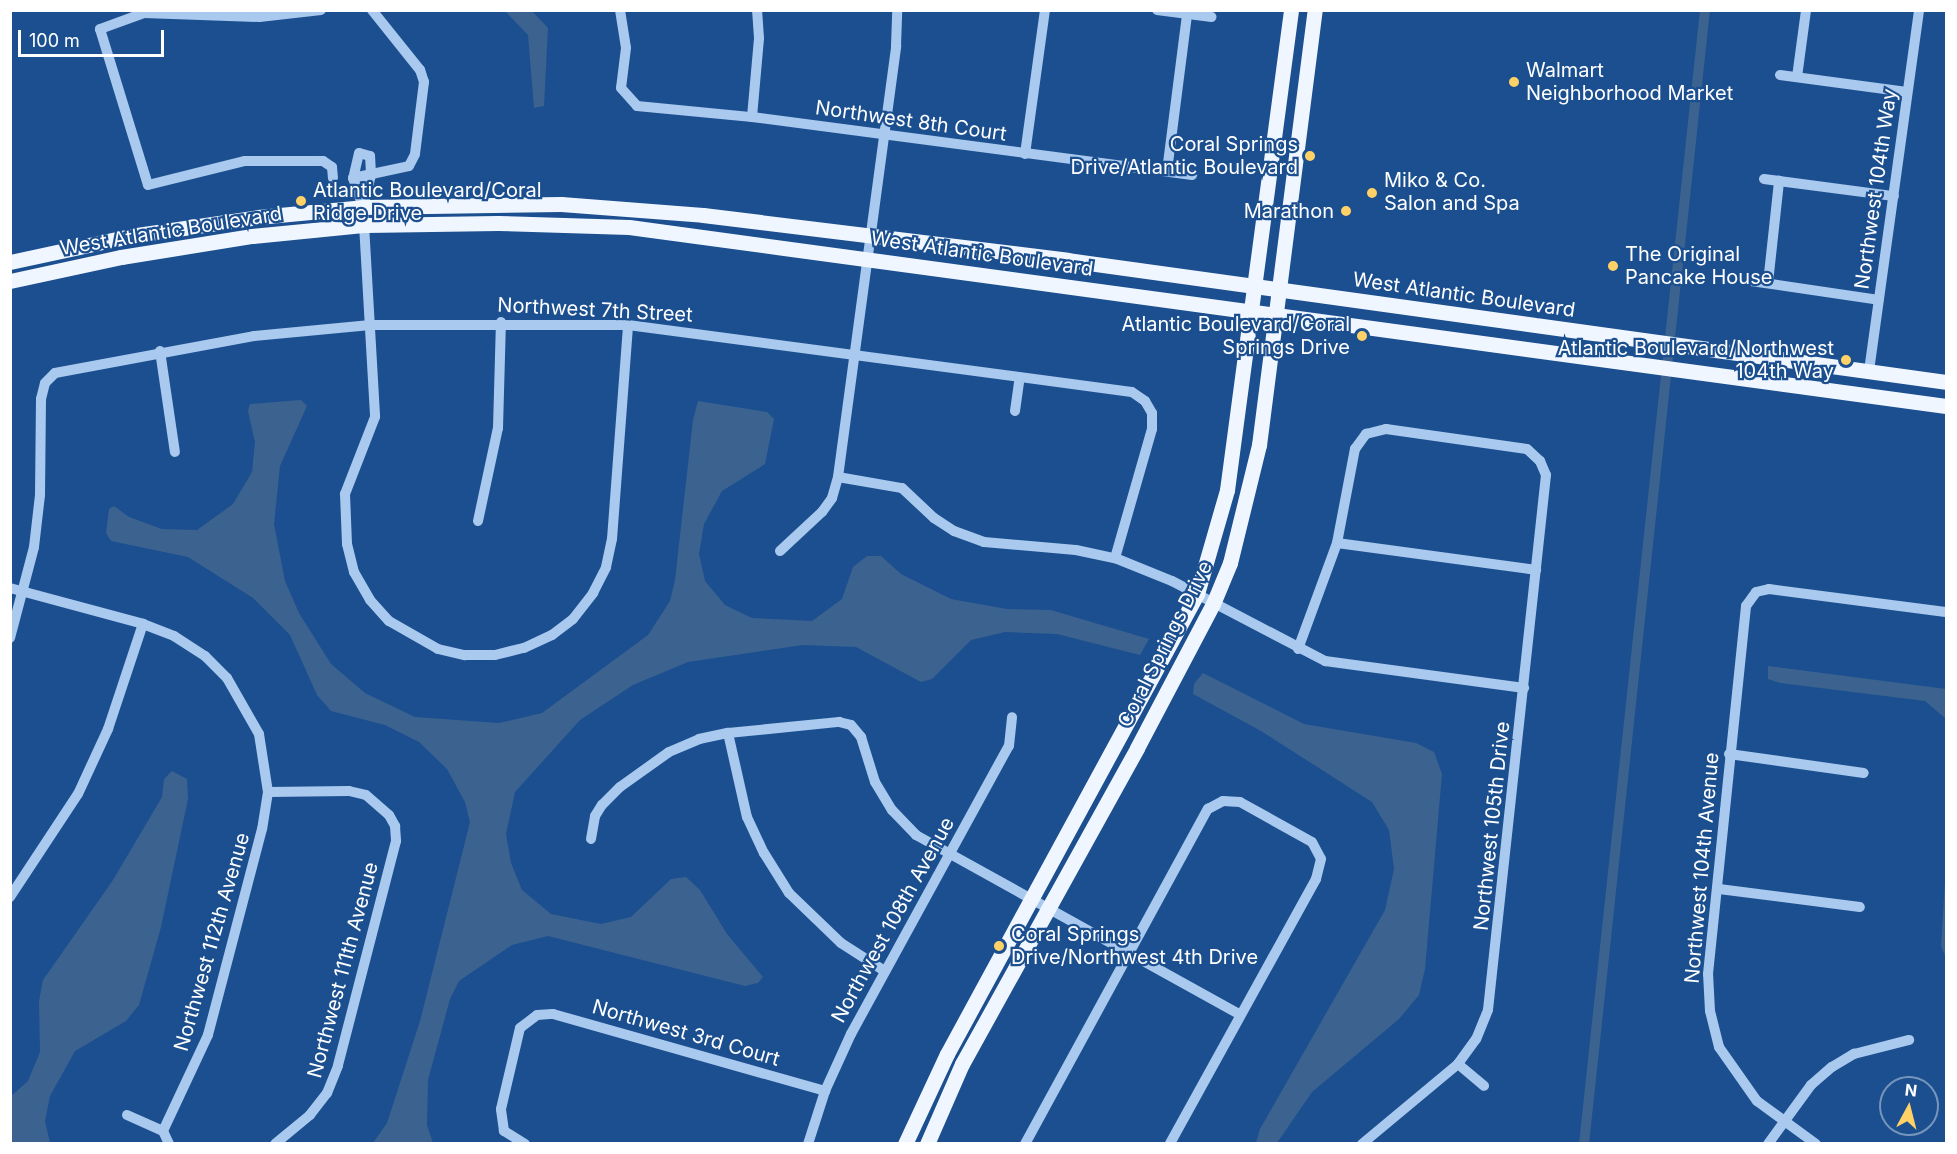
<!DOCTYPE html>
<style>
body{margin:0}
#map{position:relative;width:1957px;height:1154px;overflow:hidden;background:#1b4f8f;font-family:Inter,sans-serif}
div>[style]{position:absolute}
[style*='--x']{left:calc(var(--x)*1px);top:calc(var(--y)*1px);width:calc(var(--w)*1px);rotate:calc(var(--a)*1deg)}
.water>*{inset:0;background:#3c6290}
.canal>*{height:10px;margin:-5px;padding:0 5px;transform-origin:5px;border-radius:5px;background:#3c6290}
.minor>*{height:10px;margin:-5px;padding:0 5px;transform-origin:5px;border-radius:5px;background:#a9c9ee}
.major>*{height:15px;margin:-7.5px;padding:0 7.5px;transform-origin:7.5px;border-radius:7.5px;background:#f0f6ff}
.dots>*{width:16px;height:16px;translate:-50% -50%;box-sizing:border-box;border:3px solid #1b4f8f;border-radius:50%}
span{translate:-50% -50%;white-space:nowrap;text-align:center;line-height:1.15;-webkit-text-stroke:4.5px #1b4f8f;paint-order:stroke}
.poi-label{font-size:20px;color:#fff}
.left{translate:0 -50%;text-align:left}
.right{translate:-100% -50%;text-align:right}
.street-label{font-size:20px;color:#fff}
.frame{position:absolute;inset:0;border:12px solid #fff;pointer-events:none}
.north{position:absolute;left:1879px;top:1076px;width:60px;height:60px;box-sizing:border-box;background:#1b4f8f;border:2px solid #7695bc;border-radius:50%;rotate:7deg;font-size:16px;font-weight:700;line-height:24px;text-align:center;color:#fff}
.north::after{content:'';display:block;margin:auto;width:21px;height:27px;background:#ffd166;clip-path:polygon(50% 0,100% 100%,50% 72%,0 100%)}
.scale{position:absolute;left:18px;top:30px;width:146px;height:27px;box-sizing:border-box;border:3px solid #fff;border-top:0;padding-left:8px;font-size:18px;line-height:21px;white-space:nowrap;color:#fff;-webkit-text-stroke:4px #1b4f8f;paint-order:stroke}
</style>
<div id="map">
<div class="water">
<i style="clip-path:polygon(505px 11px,532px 11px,548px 28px,544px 106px,534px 108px,528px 35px)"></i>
<i style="clip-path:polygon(301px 400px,307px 406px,280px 466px,274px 524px,285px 581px,299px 613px,331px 664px,365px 693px,415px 717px,499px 723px,542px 713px,648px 635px,670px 601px,675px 580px,693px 420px,698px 401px,767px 412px,774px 419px,765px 464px,722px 491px,704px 524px,699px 554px,705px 581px,725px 605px,752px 618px,812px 621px,842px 599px,853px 567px,867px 556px,881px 556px,901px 574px,951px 599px,1007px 609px,1051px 610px,1149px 639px,1140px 655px,1057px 634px,1005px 632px,971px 640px,932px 679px,921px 682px,856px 647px,803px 645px,688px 662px,633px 685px,580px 720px,515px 792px,506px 834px,511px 863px,522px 890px,551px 914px,601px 924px,631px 917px,671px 879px,686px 877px,700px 890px,727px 934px,763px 977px,758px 983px,745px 986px,548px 936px,512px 945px,459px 981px,450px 999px,428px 1080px,427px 1125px,433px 1143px,373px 1143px,387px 1123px,420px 1021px,470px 822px,465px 802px,447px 769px,419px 742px,385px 725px,331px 711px,317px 695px,290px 635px,253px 598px,188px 557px,111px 541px,106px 533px,109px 509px,114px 506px,129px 517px,162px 529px,197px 530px,233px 504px,252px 472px,255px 442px,248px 411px,250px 404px)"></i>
<i style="clip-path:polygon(1768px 666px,1946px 689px,1946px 719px,1925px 701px,1780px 683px,1768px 679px)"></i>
<i style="clip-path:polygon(1203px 673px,1304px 724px,1416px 743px,1434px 752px,1442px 774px,1425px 969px,1419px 995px,1399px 1019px,1312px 1092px,1277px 1143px,1256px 1143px,1260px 1129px,1385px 910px,1394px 869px,1389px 830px,1372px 802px,1261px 731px,1193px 694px,1194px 684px)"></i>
<i style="clip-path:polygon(172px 771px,187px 779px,188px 799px,161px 927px,139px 1005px,126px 1021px,75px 1051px,50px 1096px,45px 1121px,50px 1143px,11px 1143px,11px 1096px,28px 1081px,40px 1052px,39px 1001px,43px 980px,113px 880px,162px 797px,164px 779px)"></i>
<i style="clip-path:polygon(1946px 865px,1946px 958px,1941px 946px)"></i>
</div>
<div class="canal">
<i style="--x:1584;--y:1144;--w:1140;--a:-83.91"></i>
</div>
<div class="minor">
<i style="--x:321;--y:10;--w:62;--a:173.6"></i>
<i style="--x:259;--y:17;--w:115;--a:-178"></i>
<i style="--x:144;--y:13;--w:47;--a:160"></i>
<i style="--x:100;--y:29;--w:163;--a:72.9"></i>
<i style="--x:148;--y:185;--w:100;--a:-13.9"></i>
<i style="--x:245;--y:161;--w:78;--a:0"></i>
<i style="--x:323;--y:161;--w:11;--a:34"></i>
<i style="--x:332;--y:167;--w:11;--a:85"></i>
<i style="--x:620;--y:10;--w:38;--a:81"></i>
<i style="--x:626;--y:48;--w:40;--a:97.1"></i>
<i style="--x:621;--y:88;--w:24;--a:48"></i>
<i style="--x:637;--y:106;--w:116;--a:5.5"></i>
<i style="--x:752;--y:117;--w:444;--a:7.5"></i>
<i style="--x:1157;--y:10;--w:55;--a:7.3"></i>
<i style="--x:1780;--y:75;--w:128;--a:7.6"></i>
<i style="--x:1797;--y:77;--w:68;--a:-82.3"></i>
<i style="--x:752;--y:117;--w:79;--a:-84.9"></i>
<i style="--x:759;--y:38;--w:28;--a:-94"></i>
<i style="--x:1025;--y:154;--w:145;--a:-82.1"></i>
<i style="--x:1167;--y:171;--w:158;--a:-82.7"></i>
<i style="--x:353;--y:178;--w:57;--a:-12.1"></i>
<i style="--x:409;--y:166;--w:13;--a:-63"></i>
<i style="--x:415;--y:154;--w:73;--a:-82.9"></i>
<i style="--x:424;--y:82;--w:13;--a:-108"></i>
<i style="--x:420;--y:70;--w:77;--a:-128.7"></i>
<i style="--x:1764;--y:179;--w:131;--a:7.5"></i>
<i style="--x:363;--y:207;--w:34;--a:-76"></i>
<i style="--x:371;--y:174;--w:18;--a:-93"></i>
<i style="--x:370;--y:156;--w:11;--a:-165"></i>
<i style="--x:359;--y:153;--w:26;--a:103"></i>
<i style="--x:353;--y:178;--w:31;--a:71"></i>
<i style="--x:363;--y:207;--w:210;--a:86.7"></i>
<i style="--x:375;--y:417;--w:83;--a:111.3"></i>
<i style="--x:345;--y:494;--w:50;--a:87.7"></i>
<i style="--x:347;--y:544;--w:29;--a:76"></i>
<i style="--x:354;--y:572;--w:32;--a:60"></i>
<i style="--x:370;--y:600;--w:28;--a:48"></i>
<i style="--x:389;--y:621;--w:56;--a:29.7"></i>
<i style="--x:438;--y:649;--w:28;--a:13"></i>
<i style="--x:465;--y:655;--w:30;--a:0"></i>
<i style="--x:495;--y:655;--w:30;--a:-14"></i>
<i style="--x:524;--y:648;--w:31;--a:-25"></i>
<i style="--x:552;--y:635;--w:26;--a:-37"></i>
<i style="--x:573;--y:619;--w:33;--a:-52"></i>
<i style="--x:593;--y:593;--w:29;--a:-63"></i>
<i style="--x:606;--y:567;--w:29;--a:-78"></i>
<i style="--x:612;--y:539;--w:215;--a:-85.7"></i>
<i style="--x:1751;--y:281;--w:129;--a:8.4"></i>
<i style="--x:1768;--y:283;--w:103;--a:-83.8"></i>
<i style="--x:160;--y:351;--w:102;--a:81.6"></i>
<i style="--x:1869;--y:371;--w:364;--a:-82.1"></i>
<i style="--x:1015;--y:411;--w:34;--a:-82"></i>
<i style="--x:838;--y:477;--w:65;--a:9.8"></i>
<i style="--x:902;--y:488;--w:44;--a:43.2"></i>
<i style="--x:934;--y:518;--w:24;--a:33"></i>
<i style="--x:954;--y:531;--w:32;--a:20"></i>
<i style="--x:984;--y:542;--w:92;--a:5"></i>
<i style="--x:1076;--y:550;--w:40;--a:12"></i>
<i style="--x:1115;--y:558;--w:61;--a:22"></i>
<i style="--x:1172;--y:581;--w:173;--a:27.6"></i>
<i style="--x:1325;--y:661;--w:201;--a:7.7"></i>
<i style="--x:478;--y:521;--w:95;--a:-77.9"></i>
<i style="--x:498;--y:428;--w:106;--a:-88.4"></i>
<i style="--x:1337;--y:543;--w:201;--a:7.7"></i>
<i style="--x:780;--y:551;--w:57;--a:-42.9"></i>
<i style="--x:822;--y:512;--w:17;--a:-54"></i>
<i style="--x:832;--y:498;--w:22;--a:-74"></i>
<i style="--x:838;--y:477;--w:435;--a:-82.3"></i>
<i style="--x:896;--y:46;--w:36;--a:-88"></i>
<i style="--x:10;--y:588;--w:138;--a:15.1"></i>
<i style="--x:143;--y:624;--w:33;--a:21"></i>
<i style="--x:174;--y:636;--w:37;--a:33"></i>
<i style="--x:205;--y:656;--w:31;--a:45"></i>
<i style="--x:227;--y:678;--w:64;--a:60.3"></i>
<i style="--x:259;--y:734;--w:59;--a:81.2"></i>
<i style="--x:268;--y:792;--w:37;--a:99"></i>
<i style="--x:262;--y:829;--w:213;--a:104.7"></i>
<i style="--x:208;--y:1035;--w:106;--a:115.1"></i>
<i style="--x:10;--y:638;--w:94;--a:-75.2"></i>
<i style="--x:34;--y:547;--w:52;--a:-83.4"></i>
<i style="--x:40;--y:495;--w:96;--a:-89.4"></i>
<i style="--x:41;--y:399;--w:16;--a:-76"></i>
<i style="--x:45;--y:383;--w:14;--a:-45"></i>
<i style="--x:55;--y:373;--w:202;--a:-10.5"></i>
<i style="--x:254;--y:336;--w:117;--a:-5.4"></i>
<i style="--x:370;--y:325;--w:258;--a:0"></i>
<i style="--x:628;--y:325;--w:508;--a:7.57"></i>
<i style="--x:1132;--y:392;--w:16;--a:35"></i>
<i style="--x:1145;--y:401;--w:14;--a:60"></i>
<i style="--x:1152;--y:413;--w:16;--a:90"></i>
<i style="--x:1152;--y:429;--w:134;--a:106"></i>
<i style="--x:1298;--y:649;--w:113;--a:-69.8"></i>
<i style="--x:1337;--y:543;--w:96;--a:-79.2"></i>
<i style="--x:1355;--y:449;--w:19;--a:-54"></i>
<i style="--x:1366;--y:434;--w:21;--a:-14"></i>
<i style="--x:1386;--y:429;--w:142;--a:8.1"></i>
<i style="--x:1527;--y:449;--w:18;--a:43"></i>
<i style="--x:1540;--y:461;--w:15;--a:67"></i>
<i style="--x:1546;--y:475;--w:538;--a:96.19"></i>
<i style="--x:1488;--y:1010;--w:31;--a:112"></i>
<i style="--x:1476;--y:1039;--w:31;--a:126"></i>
<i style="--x:1458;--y:1064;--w:125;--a:140.2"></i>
<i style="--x:728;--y:733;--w:86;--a:77.3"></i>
<i style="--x:747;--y:817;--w:40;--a:65"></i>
<i style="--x:764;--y:853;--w:47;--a:58"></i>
<i style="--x:789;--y:893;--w:72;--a:43.9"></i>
<i style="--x:841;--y:943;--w:50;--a:32.7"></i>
<i style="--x:1729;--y:754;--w:136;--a:8"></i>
<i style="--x:268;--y:792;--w:81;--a:-0.7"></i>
<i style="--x:349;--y:791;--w:17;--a:13"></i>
<i style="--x:366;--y:795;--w:30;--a:41"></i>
<i style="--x:389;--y:815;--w:13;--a:61"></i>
<i style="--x:395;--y:826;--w:15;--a:86"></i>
<i style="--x:396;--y:841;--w:232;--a:104.5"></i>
<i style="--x:338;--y:1066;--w:29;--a:112"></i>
<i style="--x:327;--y:1093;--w:28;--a:128"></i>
<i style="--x:310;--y:1115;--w:45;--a:140.4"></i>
<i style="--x:591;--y:839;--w:23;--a:-80"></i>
<i style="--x:595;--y:816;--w:13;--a:-58"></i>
<i style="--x:602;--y:805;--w:25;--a:-45"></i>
<i style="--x:620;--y:787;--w:60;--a:-35.5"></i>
<i style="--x:669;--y:752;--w:33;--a:-23"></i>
<i style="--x:699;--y:739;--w:30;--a:-12"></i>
<i style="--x:728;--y:733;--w:112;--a:-5.7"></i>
<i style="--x:839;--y:722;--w:12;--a:14"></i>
<i style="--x:851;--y:725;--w:16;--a:50"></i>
<i style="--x:861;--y:737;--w:47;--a:72.7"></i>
<i style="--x:875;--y:782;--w:33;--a:59"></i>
<i style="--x:892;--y:810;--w:35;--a:46"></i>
<i style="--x:916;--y:835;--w:369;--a:29"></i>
<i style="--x:1719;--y:889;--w:142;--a:7.3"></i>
<i style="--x:10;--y:897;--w:123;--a:-56.6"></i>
<i style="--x:78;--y:794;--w:72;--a:-65.2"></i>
<i style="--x:108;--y:729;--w:111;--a:-71.6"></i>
<i style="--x:1458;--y:1064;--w:34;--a:40"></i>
<i style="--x:127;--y:1115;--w:39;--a:24"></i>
<i style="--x:163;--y:1131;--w:14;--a:65"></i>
<i style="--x:525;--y:1144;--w:25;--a:-148"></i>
<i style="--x:504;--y:1131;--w:22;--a:-98"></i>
<i style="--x:501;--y:1109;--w:83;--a:-76.8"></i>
<i style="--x:520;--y:1028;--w:21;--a:-37"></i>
<i style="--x:537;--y:1015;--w:16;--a:-4"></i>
<i style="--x:553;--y:1014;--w:283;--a:15.8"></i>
<i style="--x:808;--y:1144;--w:56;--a:-72.2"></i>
<i style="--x:825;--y:1091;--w:63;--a:-65.5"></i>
<i style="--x:851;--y:1034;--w:328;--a:-61.3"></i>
<i style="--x:1009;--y:746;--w:29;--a:-84"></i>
<i style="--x:1025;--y:1144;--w:382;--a:-61.4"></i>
<i style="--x:1208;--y:809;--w:17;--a:-28"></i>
<i style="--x:1223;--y:801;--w:17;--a:3"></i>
<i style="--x:1240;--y:802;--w:82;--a:29.1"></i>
<i style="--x:1312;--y:842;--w:19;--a:62"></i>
<i style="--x:1321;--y:859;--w:21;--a:104"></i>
<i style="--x:1316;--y:879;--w:303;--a:118.9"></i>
<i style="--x:1768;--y:1144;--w:73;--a:-53.9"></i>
<i style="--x:1811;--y:1085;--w:28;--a:-41"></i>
<i style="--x:1832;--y:1067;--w:26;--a:-31"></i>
<i style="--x:1854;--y:1054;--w:57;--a:-14.3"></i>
<i style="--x:1816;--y:1144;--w:73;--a:-143.9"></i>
<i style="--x:1757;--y:1101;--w:66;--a:-125.1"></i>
<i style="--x:1719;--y:1047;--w:37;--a:-104"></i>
<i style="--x:1710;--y:1011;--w:37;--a:-93"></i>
<i style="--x:1708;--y:974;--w:370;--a:-84.1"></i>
<i style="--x:1746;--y:606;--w:17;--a:-54"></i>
<i style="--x:1756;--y:592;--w:13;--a:-13"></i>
<i style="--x:1769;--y:589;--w:178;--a:7.4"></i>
</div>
<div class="major">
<i style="--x:10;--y:262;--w:123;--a:-12.2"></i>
<i style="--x:130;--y:236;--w:129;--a:-8.4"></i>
<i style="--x:258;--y:217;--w:105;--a:-5.4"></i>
<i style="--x:363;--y:207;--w:198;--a:-0.9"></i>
<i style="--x:561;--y:204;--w:142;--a:4.4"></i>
<i style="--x:703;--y:215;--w:367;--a:7"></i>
<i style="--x:1067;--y:260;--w:887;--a:7.9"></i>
<i style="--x:10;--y:281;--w:114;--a:-12.2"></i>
<i style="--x:121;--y:257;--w:133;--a:-9.1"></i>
<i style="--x:252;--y:236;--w:114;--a:-5.6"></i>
<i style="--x:365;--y:225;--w:133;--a:-0.9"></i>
<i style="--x:498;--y:223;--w:131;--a:1.7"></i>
<i style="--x:629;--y:227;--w:1329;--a:7.74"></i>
<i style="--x:905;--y:1144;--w:99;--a:-65"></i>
<i style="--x:947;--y:1054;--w:524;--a:-61.48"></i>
<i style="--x:1197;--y:594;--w:108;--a:-73.9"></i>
<i style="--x:1227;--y:490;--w:484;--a:-82.4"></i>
<i style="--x:927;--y:1144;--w:87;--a:-66.4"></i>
<i style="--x:962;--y:1064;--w:361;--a:-61"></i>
<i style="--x:1137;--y:748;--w:163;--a:-62.2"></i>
<i style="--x:1213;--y:604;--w:44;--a:-67.5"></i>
<i style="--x:1230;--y:563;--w:122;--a:-76.2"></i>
<i style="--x:1259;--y:445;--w:439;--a:-82.7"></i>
</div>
<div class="dots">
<i style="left:1514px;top:82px;background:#ffd166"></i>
<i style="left:1310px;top:156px;background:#ffd166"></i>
<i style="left:1372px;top:193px;background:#ffd166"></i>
<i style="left:301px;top:201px;background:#ffd166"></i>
<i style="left:1346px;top:211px;background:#ffd166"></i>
<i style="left:1613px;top:266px;background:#ffd166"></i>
<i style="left:1362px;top:336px;background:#ffd166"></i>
<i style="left:1846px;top:360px;background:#ffd166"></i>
<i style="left:999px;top:946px;background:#ffd166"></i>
</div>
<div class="poi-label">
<span class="left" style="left:1526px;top:82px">Walmart<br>Neighborhood Market</span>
<span class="right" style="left:1298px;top:156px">Coral Springs<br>Drive/Atlantic Boulevard</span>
<span class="left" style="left:1384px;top:192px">Miko &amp; Co.<br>Salon and Spa</span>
<span class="left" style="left:313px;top:202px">Atlantic Boulevard/Coral<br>Ridge Drive</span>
<span class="right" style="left:1334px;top:211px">Marathon</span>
<span class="left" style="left:1625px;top:266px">The Original<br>Pancake House</span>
<span class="right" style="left:1350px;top:336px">Atlantic Boulevard/Coral<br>Springs Drive</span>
<span class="right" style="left:1834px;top:360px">Atlantic Boulevard/Northwest<br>104th Way</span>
<span class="left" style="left:1011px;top:946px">Coral Springs<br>Drive/Northwest 4th Drive</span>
</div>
<div class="street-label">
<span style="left:911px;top:121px;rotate:8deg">Northwest 8th Court</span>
<span style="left:1876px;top:189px;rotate:-82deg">Northwest 104th Way</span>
<span style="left:171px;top:231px;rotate:-9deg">West Atlantic Boulevard</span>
<span style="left:982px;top:254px;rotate:8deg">West Atlantic Boulevard</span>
<span style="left:1464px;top:295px;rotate:8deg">West Atlantic Boulevard</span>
<span style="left:595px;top:310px;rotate:3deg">Northwest 7th Street</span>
<span style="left:1165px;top:644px;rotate:-63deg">Coral Springs Drive</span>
<span style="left:1492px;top:826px;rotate:-84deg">Northwest 105th Drive</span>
<span style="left:1702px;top:868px;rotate:-85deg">Northwest 104th Avenue</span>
<span style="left:893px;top:920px;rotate:-61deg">Northwest 108th Avenue</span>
<span style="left:212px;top:942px;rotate:-74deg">Northwest 112th Avenue</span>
<span style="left:343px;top:970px;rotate:-75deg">Northwest 111th Avenue</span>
<span style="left:686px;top:1033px;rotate:16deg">Northwest 3rd Court</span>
</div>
<div class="frame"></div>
<div class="north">N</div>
<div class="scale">100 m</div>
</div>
